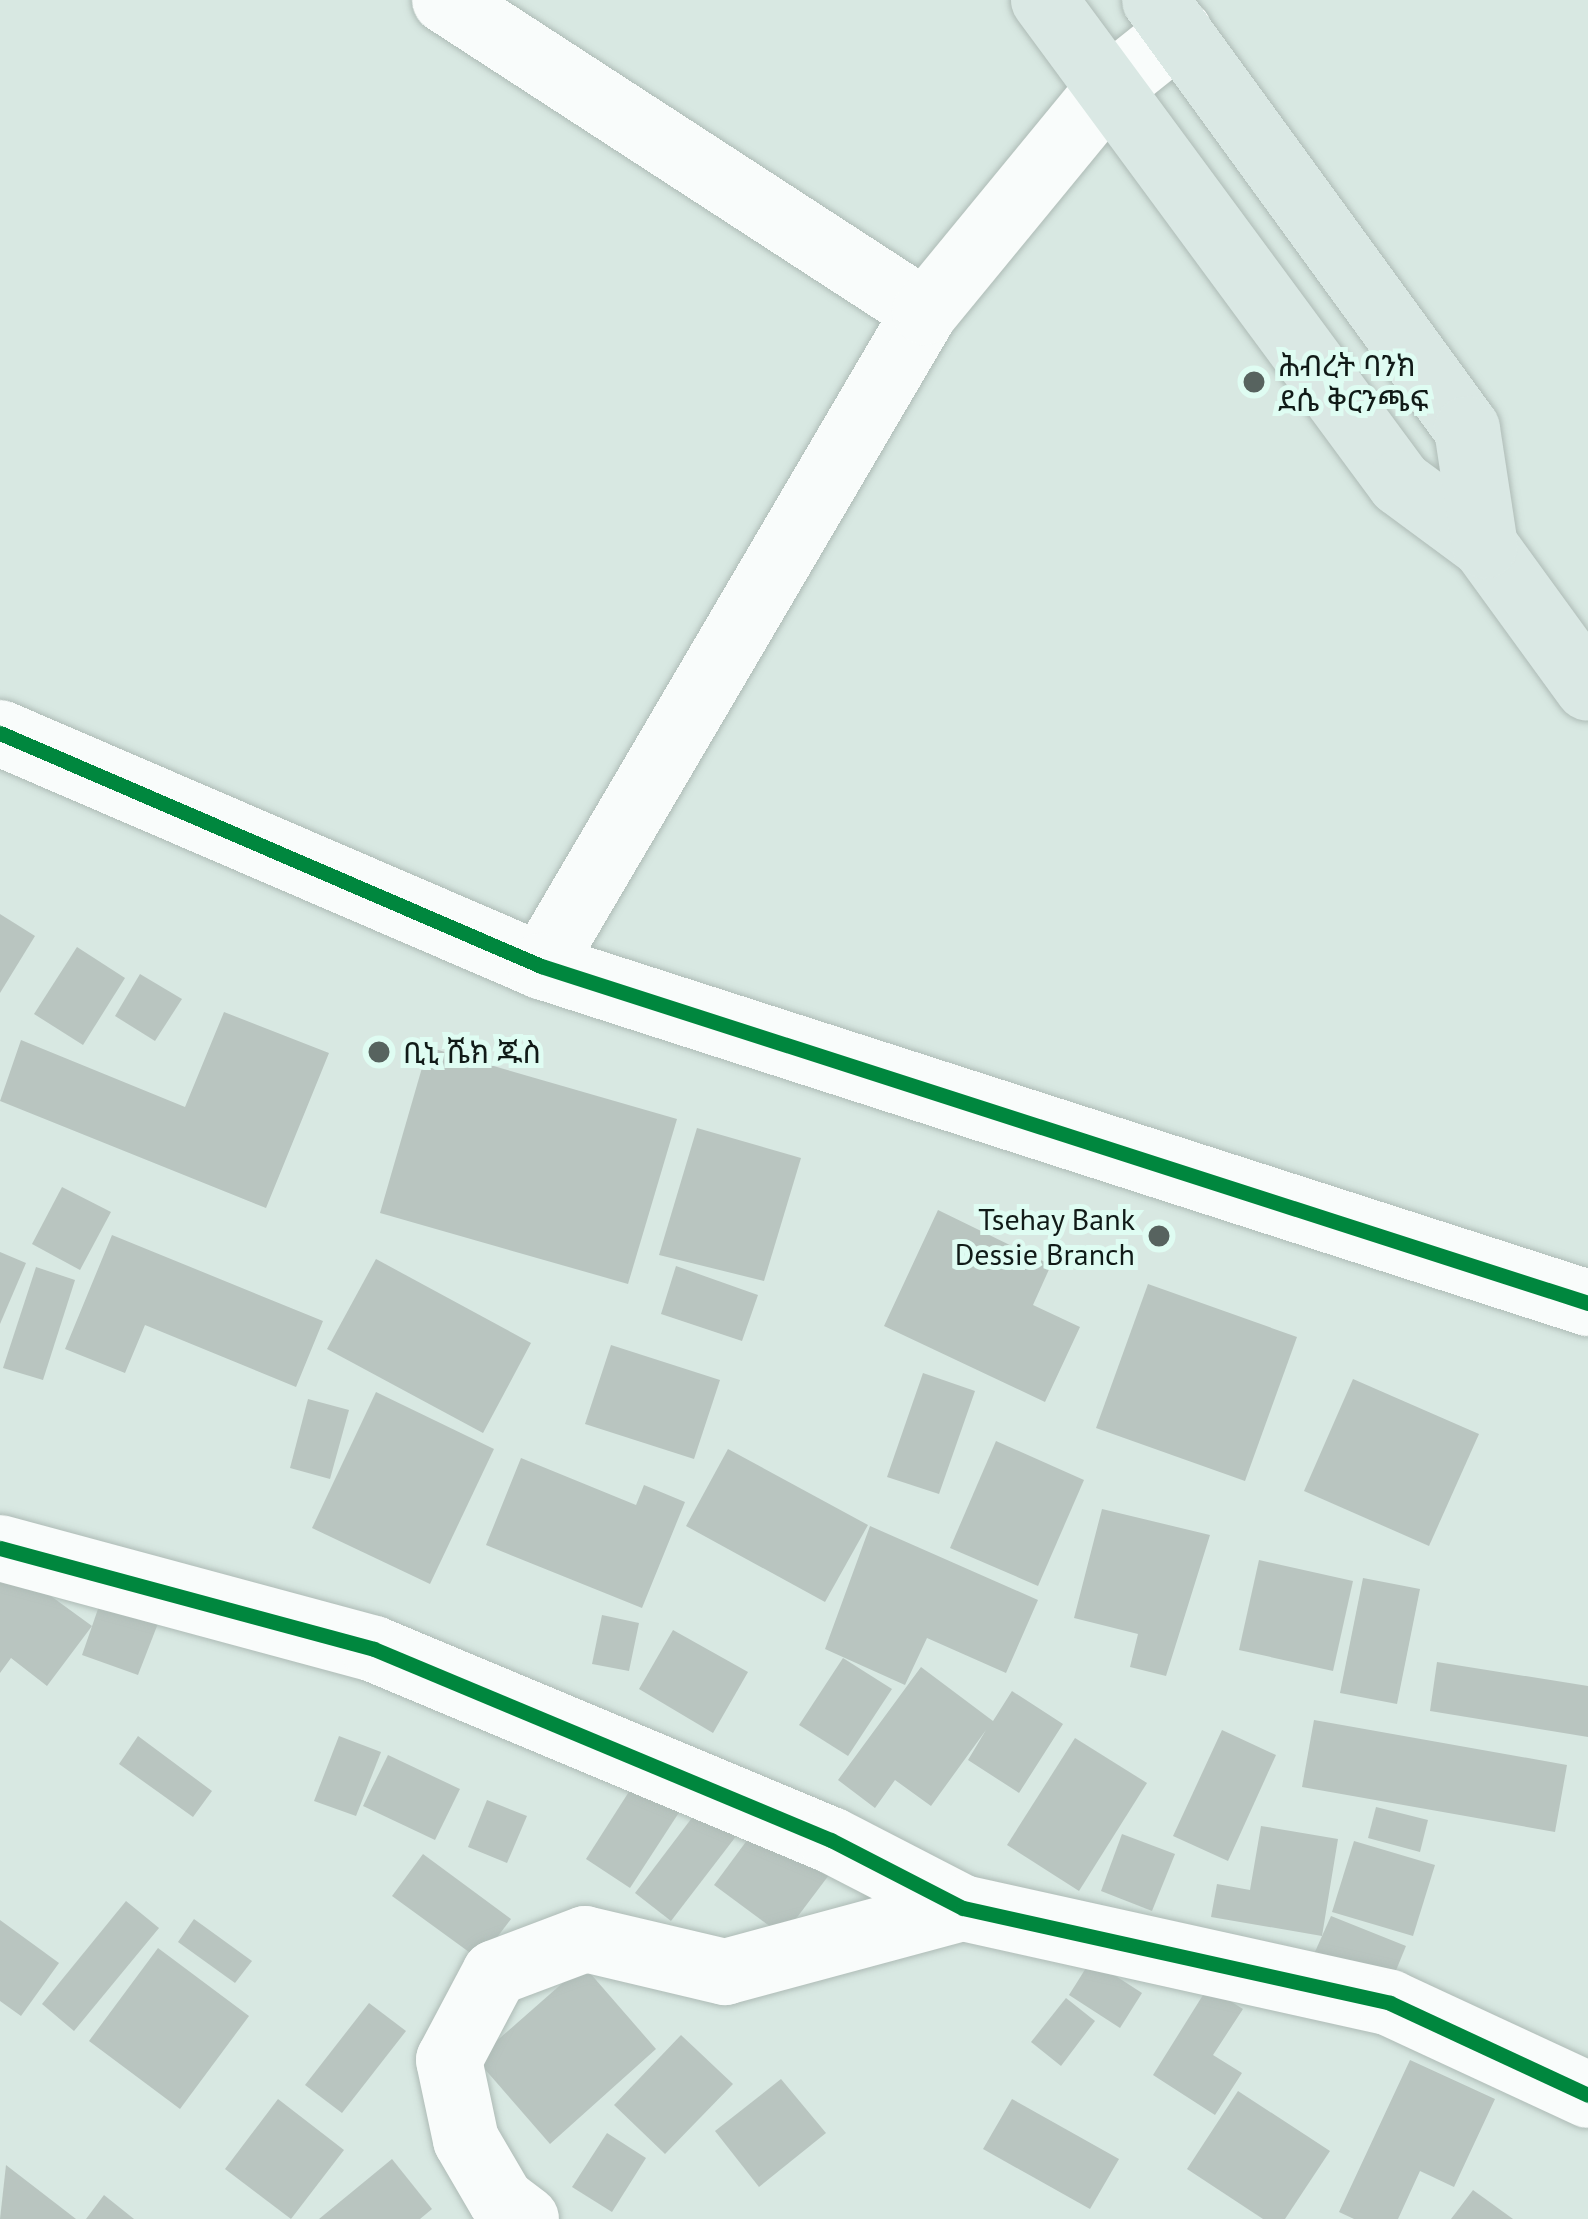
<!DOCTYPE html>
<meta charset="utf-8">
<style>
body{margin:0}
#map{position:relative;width:1588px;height:2219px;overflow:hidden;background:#d8e8e2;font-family:"PT Sans","Noto Sans Ethiopic",sans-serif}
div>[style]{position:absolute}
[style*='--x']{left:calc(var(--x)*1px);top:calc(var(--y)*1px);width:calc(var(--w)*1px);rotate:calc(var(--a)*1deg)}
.building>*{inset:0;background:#b9c5c0}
.roads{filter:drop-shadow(0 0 3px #aebbb6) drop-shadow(0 0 3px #aebbb6)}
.minor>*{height:66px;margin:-33px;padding:0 33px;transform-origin:33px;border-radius:33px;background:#f9fcfb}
.tertiary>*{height:66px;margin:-33px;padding:0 33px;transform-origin:33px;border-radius:33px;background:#f9fcfb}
.trunk>*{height:66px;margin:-33px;padding:0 33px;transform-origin:33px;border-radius:33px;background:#dae8e4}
.cycleway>*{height:15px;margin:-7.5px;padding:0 7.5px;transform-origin:7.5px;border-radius:7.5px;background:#00873e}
.dots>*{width:33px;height:33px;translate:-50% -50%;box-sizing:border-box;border:6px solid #dffcf2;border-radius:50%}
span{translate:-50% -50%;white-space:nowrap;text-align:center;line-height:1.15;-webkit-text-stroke:10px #dffcf2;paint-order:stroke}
.poi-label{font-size:30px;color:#111b18}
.left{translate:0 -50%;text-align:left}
.right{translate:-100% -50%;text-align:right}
</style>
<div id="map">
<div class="building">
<i style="clip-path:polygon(0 914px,35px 936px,0 993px)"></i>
<i style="clip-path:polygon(77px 947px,125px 978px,83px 1045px,34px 1014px)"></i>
<i style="clip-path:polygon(140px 974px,182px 999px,155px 1041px,115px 1016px)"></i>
<i style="clip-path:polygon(224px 1012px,329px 1053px,266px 1208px,0 1101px,21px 1040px,185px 1107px)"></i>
<i style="clip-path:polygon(428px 1047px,677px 1119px,628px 1284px,380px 1213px)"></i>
<i style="clip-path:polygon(697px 1128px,801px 1158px,764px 1281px,659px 1255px)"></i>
<i style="clip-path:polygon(62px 1187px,111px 1212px,80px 1270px,32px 1244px)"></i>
<i style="clip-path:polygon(938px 1210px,1051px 1265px,1033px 1305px,1080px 1327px,1045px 1402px,884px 1326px)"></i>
<i style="clip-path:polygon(112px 1235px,323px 1321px,296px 1387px,145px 1325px,125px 1373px,65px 1349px)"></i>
<i style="clip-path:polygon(0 1252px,26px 1263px,0 1324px)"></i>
<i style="clip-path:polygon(376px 1259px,531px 1343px,483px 1433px,327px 1349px)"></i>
<i style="clip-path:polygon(676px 1266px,758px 1295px,742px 1341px,661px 1314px)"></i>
<i style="clip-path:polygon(36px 1267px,75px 1280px,43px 1380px,3px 1368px)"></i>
<i style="clip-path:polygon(1148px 1284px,1297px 1337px,1245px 1481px,1096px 1428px)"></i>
<i style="clip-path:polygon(611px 1345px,720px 1380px,694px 1459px,585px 1424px)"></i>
<i style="clip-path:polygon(923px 1373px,975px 1391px,939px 1494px,887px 1477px)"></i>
<i style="clip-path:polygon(1353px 1379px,1479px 1434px,1429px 1546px,1304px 1491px)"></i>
<i style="clip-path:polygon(376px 1392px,494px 1449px,430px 1584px,312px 1528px)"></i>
<i style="clip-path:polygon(308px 1399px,349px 1410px,330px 1479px,290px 1468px)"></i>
<i style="clip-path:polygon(996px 1441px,1084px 1480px,1038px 1586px,950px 1548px)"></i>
<i style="clip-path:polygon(728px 1449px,868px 1525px,825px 1602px,686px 1526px)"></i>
<i style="clip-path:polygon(521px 1458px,636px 1505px,644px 1485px,685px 1502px,642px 1608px,486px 1545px)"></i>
<i style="clip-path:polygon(1102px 1509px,1210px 1535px,1166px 1676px,1130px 1667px,1138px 1634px,1074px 1618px)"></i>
<i style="clip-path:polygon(870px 1526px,1038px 1600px,1006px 1673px,927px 1638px,905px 1685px,825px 1649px)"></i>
<i style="clip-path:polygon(0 1559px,92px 1626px,47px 1686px,11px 1658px,0 1673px)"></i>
<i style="clip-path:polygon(1259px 1560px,1353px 1581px,1333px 1671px,1239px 1650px)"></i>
<i style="clip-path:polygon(1363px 1578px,1420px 1589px,1397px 1704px,1340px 1693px)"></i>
<i style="clip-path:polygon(106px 1586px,164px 1608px,138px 1675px,82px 1655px)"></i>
<i style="clip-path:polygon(602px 1615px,639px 1623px,629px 1671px,592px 1664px)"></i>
<i style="clip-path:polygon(673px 1630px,748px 1672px,713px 1733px,639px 1689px)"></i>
<i style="clip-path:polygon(843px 1658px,892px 1689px,848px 1756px,799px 1725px)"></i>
<i style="clip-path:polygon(1437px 1662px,1588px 1686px,1588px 1737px,1430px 1711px)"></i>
<i style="clip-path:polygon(921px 1667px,993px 1721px,1012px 1691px,1063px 1724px,1019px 1793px,968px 1760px,986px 1730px,931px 1806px,895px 1780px,875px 1808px,838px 1780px)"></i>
<i style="clip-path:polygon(1314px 1720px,1567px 1765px,1555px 1832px,1302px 1787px)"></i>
<i style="clip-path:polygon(1222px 1730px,1276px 1755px,1228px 1861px,1173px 1836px)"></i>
<i style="clip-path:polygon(138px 1736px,212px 1791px,193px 1817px,119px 1764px)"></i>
<i style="clip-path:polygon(339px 1736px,381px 1752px,356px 1816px,314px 1801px)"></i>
<i style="clip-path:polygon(1075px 1738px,1147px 1783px,1079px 1891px,1007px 1845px)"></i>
<i style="clip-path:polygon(388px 1755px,460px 1789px,435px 1840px,363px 1806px)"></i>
<i style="clip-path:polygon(646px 1765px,691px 1794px,630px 1888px,586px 1859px)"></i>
<i style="clip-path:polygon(710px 1794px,747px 1822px,671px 1921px,635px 1893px)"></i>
<i style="clip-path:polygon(487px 1800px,527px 1816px,507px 1863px,468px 1847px)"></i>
<i style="clip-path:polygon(1376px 1807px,1428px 1820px,1420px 1852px,1368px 1838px)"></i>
<i style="clip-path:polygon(762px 1820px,832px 1871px,783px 1936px,714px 1885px)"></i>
<i style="clip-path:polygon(1261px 1826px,1338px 1839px,1322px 1936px,1211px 1917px,1217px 1884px,1250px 1890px)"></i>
<i style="clip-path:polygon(1122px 1834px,1175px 1854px,1152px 1911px,1101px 1891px)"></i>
<i style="clip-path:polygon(1354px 1841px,1435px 1865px,1413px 1936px,1332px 1912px)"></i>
<i style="clip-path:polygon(423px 1854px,511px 1919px,480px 1960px,392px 1896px)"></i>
<i style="clip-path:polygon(126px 1901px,159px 1928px,74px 2031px,42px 2004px)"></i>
<i style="clip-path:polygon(1331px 1916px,1406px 1946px,1390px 1985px,1314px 1954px)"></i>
<i style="clip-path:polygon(194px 1919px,252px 1961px,235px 1983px,178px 1942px)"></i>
<i style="clip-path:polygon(0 1920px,59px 1963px,21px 2016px,0 2001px)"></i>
<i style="clip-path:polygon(158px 1948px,249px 2016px,180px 2109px,89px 2041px)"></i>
<i style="clip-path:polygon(1091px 1960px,1142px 1993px,1120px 2028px,1069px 1995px)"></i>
<i style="clip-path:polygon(583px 1965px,656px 2049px,550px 2144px,476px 2059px)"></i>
<i style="clip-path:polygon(1208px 1987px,1243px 2009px,1213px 2055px,1242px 2073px,1215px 2115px,1153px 2075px)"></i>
<i style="clip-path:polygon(1066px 1998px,1095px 2021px,1061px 2066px,1031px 2042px)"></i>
<i style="clip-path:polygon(369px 2003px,406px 2031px,342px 2113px,305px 2085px)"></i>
<i style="clip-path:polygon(681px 2035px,733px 2084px,665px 2154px,614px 2105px)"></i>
<i style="clip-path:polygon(1410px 2060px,1495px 2099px,1454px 2187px,1420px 2171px,1398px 2219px,1354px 2219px,1339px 2212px)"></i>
<i style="clip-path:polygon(781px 2079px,826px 2133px,759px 2187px,715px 2131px)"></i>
<i style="clip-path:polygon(1238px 2091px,1330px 2151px,1285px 2219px,1263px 2219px,1187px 2169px)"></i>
<i style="clip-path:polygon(278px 2099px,344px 2150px,291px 2219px,225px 2169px)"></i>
<i style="clip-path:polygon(1012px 2099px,1119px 2159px,1090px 2209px,983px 2149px)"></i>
<i style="clip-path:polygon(607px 2133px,646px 2158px,612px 2212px,572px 2187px)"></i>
<i style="clip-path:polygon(392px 2159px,432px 2209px,420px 2219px,319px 2219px)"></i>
<i style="clip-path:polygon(6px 2165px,76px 2219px,0 2219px)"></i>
<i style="clip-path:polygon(1473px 2190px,1513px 2219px,1451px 2219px)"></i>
<i style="clip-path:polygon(104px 2195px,134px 2219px,86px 2219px)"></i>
</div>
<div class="roads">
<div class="minor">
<i style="--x:445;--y:0;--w:572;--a:33.02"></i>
<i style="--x:541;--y:966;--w:758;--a:-59.58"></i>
<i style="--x:925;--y:312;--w:290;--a:-50.6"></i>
<i style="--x:1109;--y:88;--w:90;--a:-38.7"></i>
<i style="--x:0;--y:1548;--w:387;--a:15.1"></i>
<i style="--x:374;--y:1649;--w:495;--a:22.7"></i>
<i style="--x:831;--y:1840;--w:148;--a:27.3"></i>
<i style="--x:963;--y:1908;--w:437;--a:12.5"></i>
<i style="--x:1390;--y:2003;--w:218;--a:24.9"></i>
<i style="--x:526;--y:2219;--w:31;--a:-143"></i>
<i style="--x:501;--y:2200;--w:69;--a:-120.3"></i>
<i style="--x:466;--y:2140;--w:82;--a:-102"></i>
<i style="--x:449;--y:2060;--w:98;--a:-62.1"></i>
<i style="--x:495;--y:1973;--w:96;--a:-20.7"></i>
<i style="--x:585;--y:1939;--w:144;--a:13.3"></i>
<i style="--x:725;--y:1972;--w:246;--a:-15.1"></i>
</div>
<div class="tertiary">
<i style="--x:0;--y:733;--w:589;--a:23.3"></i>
<i style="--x:541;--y:966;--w:1100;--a:17.84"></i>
</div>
<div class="trunk">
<i style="--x:1044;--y:0;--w:600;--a:53.61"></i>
<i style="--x:1400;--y:483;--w:106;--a:36.5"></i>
<i style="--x:1485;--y:546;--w:175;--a:54"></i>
<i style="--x:1155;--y:0;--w:530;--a:53.97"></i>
<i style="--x:1467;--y:429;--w:118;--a:81.3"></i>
</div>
</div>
<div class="cycleway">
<i style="--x:0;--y:733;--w:589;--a:23.3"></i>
<i style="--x:541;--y:966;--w:1100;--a:17.84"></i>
<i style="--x:0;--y:1548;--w:387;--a:15.1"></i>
<i style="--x:374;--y:1649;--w:495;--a:22.7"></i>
<i style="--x:831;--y:1840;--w:148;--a:27.3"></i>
<i style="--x:963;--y:1908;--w:437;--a:12.5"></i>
<i style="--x:1390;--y:2003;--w:218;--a:24.9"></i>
</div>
<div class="dots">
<i style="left:1254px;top:382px;background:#57635f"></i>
<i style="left:379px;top:1052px;background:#57635f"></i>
<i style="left:1159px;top:1236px;background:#57635f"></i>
</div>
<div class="poi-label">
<span class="left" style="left:1278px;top:382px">ሕብረት ባንክ<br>ደሴ ቅርንጫፍ</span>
<span class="left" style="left:403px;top:1052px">ቢኒ ሼክ ጁስ</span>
<span class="right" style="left:1135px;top:1236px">Tsehay Bank<br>Dessie Branch</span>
</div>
</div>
